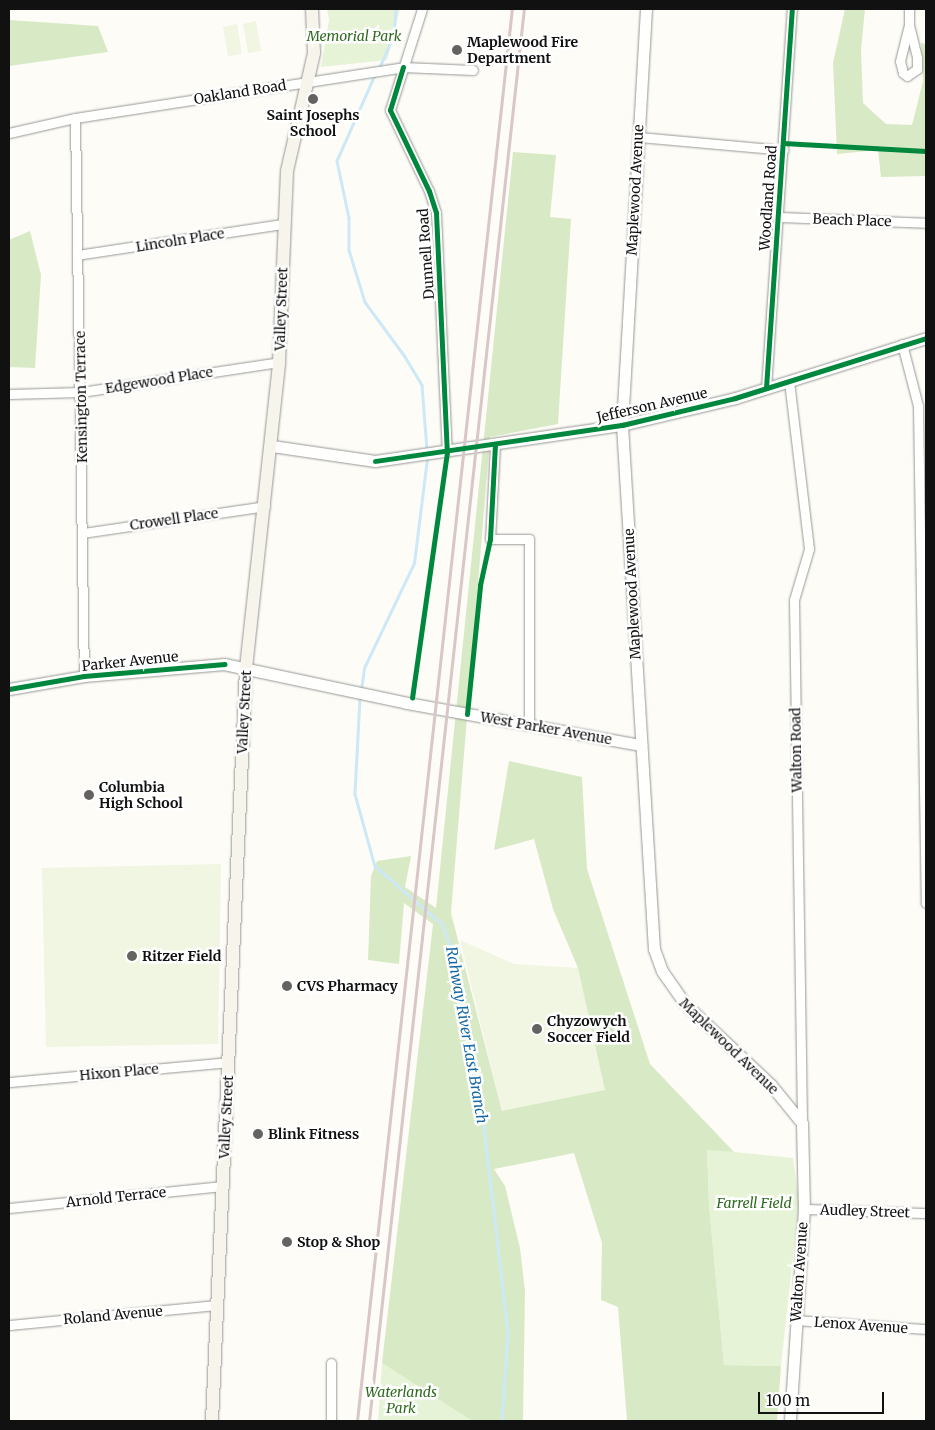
<!DOCTYPE html>
<style>
body{margin:0}
#map{position:relative;width:935px;height:1430px;overflow:hidden;background:#fdfcf7;font-family:Merriweather,serif}
div>[style]{position:absolute}
[style*='--x']{left:calc(var(--x)*1px);top:calc(var(--y)*1px);width:calc(var(--w)*1px);rotate:calc(var(--a)*1deg)}
.green>*{inset:0;background:#e7f3d7}
.forest>*{inset:0;background:#d8eac5}
.pitch>*{inset:0;background:#f0f6e1}
.stream>*{height:2.5px;margin:-1.25px;padding:0 1.25px;transform-origin:1.25px;border-radius:1.25px;background:#cde8f7}
.roads{filter:drop-shadow(0 0 1px #979795) drop-shadow(0 0 1px #979795)}
.minor>*{height:9px;margin:-4.5px;padding:0 4.5px;transform-origin:4.5px;border-radius:4.5px;background:#fffffe}
.tertiary>*{height:11px;margin:-5.5px;padding:0 5.5px;transform-origin:5.5px;border-radius:5.5px;background:#fffffe}
.secondary>*{height:12px;margin:-6px;padding:0 6px;transform-origin:6px;border-radius:6px;background:#f6f4eb}
.rail>*{height:2.5px;margin:-1.25px;padding:0 1.25px;transform-origin:1.25px;border-radius:1.25px;background:#d9c6c7}
.cycleway>*{height:5px;margin:-2.5px;padding:0 2.5px;transform-origin:2.5px;border-radius:2.5px;background:#00873e}
.dots>*{width:14px;height:14px;translate:-50% -50%;box-sizing:border-box;border:2px solid #fff;border-radius:50%}
span{translate:-50% -50%;white-space:nowrap;text-align:center;line-height:1.15;-webkit-text-stroke:5px #fff;paint-order:stroke}
.park-label{font-size:14px;color:#2f6b1f;font-style:italic}
.poi-label{font-size:14px;color:#111;font-weight:700}
.left{translate:0 -50%;text-align:left}
.street-label{font-size:14px;color:#111}
.water-label{font-size:15px;color:#1768a6;font-style:italic}
.frame{position:absolute;inset:0;border:10px solid #111;pointer-events:none}
.scale{position:absolute;left:758px;top:1392px;width:126px;height:22px;box-sizing:border-box;border:2px solid #111;border-top:0;padding-left:6px;font-size:15px;line-height:18px;white-space:nowrap;color:#111;-webkit-text-stroke:4px #fff;paint-order:stroke}
</style>
<div id="map">
<div class="green">
<i style="clip-path:polygon(327px 9px,400px 9px,387px 60px,321px 67px,329px 20px)"></i>
<i style="clip-path:polygon(707px 1149px,793px 1158px,799px 1202px,781px 1366px,724px 1365px,709px 1205px)"></i>
<i style="clip-path:polygon(382px 1363px,472px 1421px,378px 1421px)"></i>
</div>
<div class="forest">
<i style="clip-path:polygon(845px 9px,865px 9px,861px 50px,863px 103px,886px 124px,912px 125px,923px 81px,921px 43px,926px 44px,926px 176px,881px 177px,878px 150px,837px 154px,833px 63px)"></i>
<i style="clip-path:polygon(9px 20px,98px 26px,108px 52px,9px 66px)"></i>
<i style="clip-path:polygon(513px 152px,556px 155px,550px 217px,571px 219px,558px 424px,490px 437px,451px 913px,502px 1111px,578px 968px,553px 909px,534px 839px,494px 850px,509px 761px,582px 777px,587px 869px,650px 1064px,734px 1152px,707px 1150px,709px 1205px,724px 1365px,781px 1366px,777px 1421px,627px 1421px,618px 1307px,601px 1300px,602px 1243px,574px 1153px,494px 1169px,505px 1186px,520px 1248px,525px 1291px,523px 1421px,472px 1421px,382px 1363px,433px 924px,404px 903px,399px 964px,368px 960px,371px 876px,377px 861px,411px 856px,405px 887px,436px 908px)"></i>
<i style="clip-path:polygon(30px 231px,41px 275px,35px 368px,9px 367px,9px 240px)"></i>
</div>
<div class="pitch">
<i style="clip-path:polygon(256px 21px,261px 51px,248px 53px,243px 24px)"></i>
<i style="clip-path:polygon(237px 24px,242px 54px,228px 56px,223px 27px)"></i>
<i style="clip-path:polygon(221px 864px,218px 1044px,46px 1047px,42px 868px)"></i>
<i style="clip-path:polygon(460px 940px,514px 964px,578px 968px,605px 1090px,502px 1111px)"></i>
</div>
<div class="stream">
<i style="--x:379;--y:68;--w:35;--a:-66"></i>
<i style="--x:393;--y:36;--w:27;--a:-84"></i>
<i style="--x:376;--y:73;--w:96;--a:113.9"></i>
<i style="--x:337;--y:161;--w:58;--a:78.1"></i>
<i style="--x:349;--y:218;--w:32;--a:90"></i>
<i style="--x:349;--y:250;--w:54;--a:72.9"></i>
<i style="--x:365;--y:302;--w:66;--a:53.7"></i>
<i style="--x:404;--y:355;--w:35;--a:59"></i>
<i style="--x:422;--y:385;--w:65;--a:85.6"></i>
<i style="--x:361;--y:690;--w:22;--a:-82"></i>
<i style="--x:364;--y:668;--w:116;--a:-64.5"></i>
<i style="--x:414;--y:563;--w:106;--a:-82.9"></i>
<i style="--x:360;--y:698;--w:96;--a:93"></i>
<i style="--x:355;--y:794;--w:75;--a:74.5"></i>
<i style="--x:375;--y:866;--w:90;--a:40.9"></i>
<i style="--x:443;--y:925;--w:31;--a:71"></i>
<i style="--x:453;--y:954;--w:49;--a:83"></i>
<i style="--x:459;--y:1003;--w:118;--a:78.3"></i>
<i style="--x:483;--y:1119;--w:215;--a:83.3"></i>
<i style="--x:508;--y:1333;--w:88;--a:93.9"></i>
</div>
<div class="roads">
<div class="minor">
<i style="--x:422;--y:9;--w:106;--a:107.6"></i>
<i style="--x:390;--y:110;--w:90;--a:64.3"></i>
<i style="--x:429;--y:191;--w:23;--a:72"></i>
<i style="--x:436;--y:213;--w:239;--a:87.4"></i>
<i style="--x:909;--y:25;--w:34;--a:76"></i>
<i style="--x:917;--y:58;--w:11;--a:90"></i>
<i style="--x:917;--y:69;--w:12;--a:145"></i>
<i style="--x:907;--y:76;--w:5;--a:-143"></i>
<i style="--x:903;--y:73;--w:12;--a:-104"></i>
<i style="--x:900;--y:61;--w:37;--a:-76"></i>
<i style="--x:909;--y:25;--w:16;--a:-90"></i>
<i style="--x:75;--y:118;--w:558;--a:89.08"></i>
<i style="--x:9;--y:133;--w:68;--a:-12.8"></i>
<i style="--x:75;--y:118;--w:332;--a:-8.8"></i>
<i style="--x:403;--y:67;--w:70;--a:2.5"></i>
<i style="--x:638;--y:137;--w:146;--a:5.1"></i>
<i style="--x:779;--y:217;--w:147;--a:2.3"></i>
<i style="--x:77;--y:255;--w:208;--a:-8.6"></i>
<i style="--x:902;--y:344;--w:64;--a:75.5"></i>
<i style="--x:918;--y:406;--w:497;--a:89.1"></i>
<i style="--x:789;--y:381;--w:169;--a:83.2"></i>
<i style="--x:809;--y:549;--w:53;--a:106.4"></i>
<i style="--x:794;--y:600;--w:523;--a:89.12"></i>
<i style="--x:766;--y:388;--w:380;--a:-86.1"></i>
<i style="--x:9;--y:394;--w:72;--a:-1.6"></i>
<i style="--x:81;--y:392;--w:200;--a:-8.6"></i>
<i style="--x:495;--y:445;--w:94;--a:93"></i>
<i style="--x:490;--y:539;--w:39;--a:0"></i>
<i style="--x:529;--y:539;--w:185;--a:90"></i>
<i style="--x:83;--y:533;--w:184;--a:-8.4"></i>
<i style="--x:9;--y:1082;--w:220;--a:-5.2"></i>
<i style="--x:9;--y:1208;--w:215;--a:-5.9"></i>
<i style="--x:804;--y:1209;--w:122;--a:1.9"></i>
<i style="--x:796;--y:1320;--w:130;--a:4"></i>
<i style="--x:9;--y:1325;--w:209;--a:-5.5"></i>
<i style="--x:331;--y:1421;--w:58;--a:-90"></i>
</div>
<div class="tertiary">
<i style="--x:646;--y:9;--w:417;--a:93.3"></i>
<i style="--x:622;--y:425;--w:525;--a:86.51"></i>
<i style="--x:654;--y:949;--w:23;--a:70"></i>
<i style="--x:662;--y:971;--w:39;--a:55"></i>
<i style="--x:684;--y:1003;--w:120;--a:43.3"></i>
<i style="--x:771;--y:1085;--w:49;--a:50.8"></i>
<i style="--x:802;--y:1123;--w:86;--a:88.7"></i>
<i style="--x:804;--y:1209;--w:212;--a:93.8"></i>
<i style="--x:272;--y:446;--w:104;--a:8.3"></i>
<i style="--x:375;--y:461;--w:250;--a:-8.3"></i>
<i style="--x:622;--y:425;--w:116;--a:-13.4"></i>
<i style="--x:735;--y:398;--w:200;--a:-17.4"></i>
<i style="--x:9;--y:689;--w:76;--a:-9.8"></i>
<i style="--x:84;--y:676;--w:141;--a:-4.9"></i>
<i style="--x:224;--y:664;--w:187;--a:12"></i>
<i style="--x:407;--y:703;--w:238;--a:10.2"></i>
</div>
<div class="secondary">
<i style="--x:212;--y:1421;--w:754;--a:-87.41"></i>
<i style="--x:246;--y:668;--w:308;--a:-83.8"></i>
<i style="--x:279;--y:362;--w:191;--a:-87.6"></i>
<i style="--x:287;--y:171;--w:121;--a:-77.1"></i>
<i style="--x:314;--y:53;--w:44;--a:-92.6"></i>
</div>
</div>
<div class="rail">
<i style="--x:357;--y:1421;--w:1420;--a:-83.74"></i>
<i style="--x:369;--y:1421;--w:1420;--a:-83.74"></i>
</div>
<div class="cycleway">
<i style="--x:403;--y:67;--w:45;--a:106.8"></i>
<i style="--x:390;--y:110;--w:90;--a:64.3"></i>
<i style="--x:429;--y:191;--w:23;--a:72"></i>
<i style="--x:436;--y:213;--w:239;--a:87.4"></i>
<i style="--x:447;--y:452;--w:248;--a:98.1"></i>
<i style="--x:783;--y:143;--w:143;--a:3.2"></i>
<i style="--x:766;--y:388;--w:380;--a:-86.1"></i>
<i style="--x:375;--y:461;--w:250;--a:-8.3"></i>
<i style="--x:622;--y:425;--w:116;--a:-13.4"></i>
<i style="--x:735;--y:398;--w:200;--a:-17.4"></i>
<i style="--x:9;--y:689;--w:76;--a:-9.8"></i>
<i style="--x:84;--y:676;--w:141;--a:-4.9"></i>
<i style="--x:467;--y:714;--w:130;--a:-84.2"></i>
<i style="--x:480;--y:585;--w:47;--a:-77.7"></i>
<i style="--x:490;--y:539;--w:94;--a:-87"></i>
</div>
<div class="dots">
<i style="left:457px;top:50px;background:#646362"></i>
<i style="left:313px;top:99px;background:#646362"></i>
<i style="left:89px;top:795px;background:#646362"></i>
<i style="left:132px;top:956px;background:#646362"></i>
<i style="left:287px;top:986px;background:#646362"></i>
<i style="left:537px;top:1029px;background:#646362"></i>
<i style="left:258px;top:1134px;background:#646362"></i>
<i style="left:287px;top:1242px;background:#646362"></i>
</div>
<div class="park-label">
<span style="left:354px;top:36px">Memorial Park</span>
<span style="left:754px;top:1203px">Farrell Field</span>
<span style="left:401px;top:1400px">Waterlands<br>Park</span>
</div>
<div class="poi-label">
<span class="left" style="left:467px;top:50px">Maplewood Fire<br>Department</span>
<span style="left:313px;top:123px">Saint Josephs<br>School</span>
<span class="left" style="left:99px;top:795px">Columbia<br>High School</span>
<span class="left" style="left:142px;top:956px">Ritzer Field</span>
<span class="left" style="left:297px;top:986px">CVS Pharmacy</span>
<span class="left" style="left:547px;top:1029px">Chyzowych<br>Soccer Field</span>
<span class="left" style="left:268px;top:1134px">Blink Fitness</span>
<span class="left" style="left:297px;top:1242px">Stop &amp; Shop</span>
</div>
<div class="street-label">
<span style="left:240px;top:92px;rotate:-9deg">Oakland Road</span>
<span style="left:635px;top:190px;rotate:-87deg">Maplewood Avenue</span>
<span style="left:768px;top:198px;rotate:-86deg">Woodland Road</span>
<span style="left:852px;top:220px;rotate:2deg">Beach Place</span>
<span style="left:180px;top:240px;rotate:-9deg">Lincoln Place</span>
<span style="left:426px;top:254px;rotate:-94deg">Dunnell Road</span>
<span style="left:281px;top:309px;rotate:-88deg">Valley Street</span>
<span style="left:159px;top:380px;rotate:-9deg">Edgewood Place</span>
<span style="left:81px;top:397px;rotate:-91deg">Kensington Terrace</span>
<span style="left:652px;top:405px;rotate:-13deg">Jefferson Avenue</span>
<span style="left:174px;top:519px;rotate:-8deg">Crowell Place</span>
<span style="left:632px;top:594px;rotate:-93deg">Maplewood Avenue</span>
<span style="left:130px;top:661px;rotate:-6deg">Parker Avenue</span>
<span style="left:244px;top:712px;rotate:-87deg">Valley Street</span>
<span style="left:546px;top:728px;rotate:10deg">West Parker Avenue</span>
<span style="left:796px;top:750px;rotate:-91deg">Walton Road</span>
<span style="left:729px;top:1046px;rotate:44deg">Maplewood Avenue</span>
<span style="left:119px;top:1072px;rotate:-5deg">Hixon Place</span>
<span style="left:226px;top:1117px;rotate:-87deg">Valley Street</span>
<span style="left:116px;top:1197px;rotate:-6deg">Arnold Terrace</span>
<span style="left:865px;top:1211px;rotate:2deg">Audley Street</span>
<span style="left:799px;top:1272px;rotate:-86deg">Walton Avenue</span>
<span style="left:113px;top:1315px;rotate:-5deg">Roland Avenue</span>
<span style="left:861px;top:1325px;rotate:4deg">Lenox Avenue</span>
</div>
<div class="water-label">
<span style="left:467px;top:1035px;rotate:80deg">Rahway River East Branch</span>
</div>
<div class="frame"></div>
<div class="scale">100 m</div>
</div>
